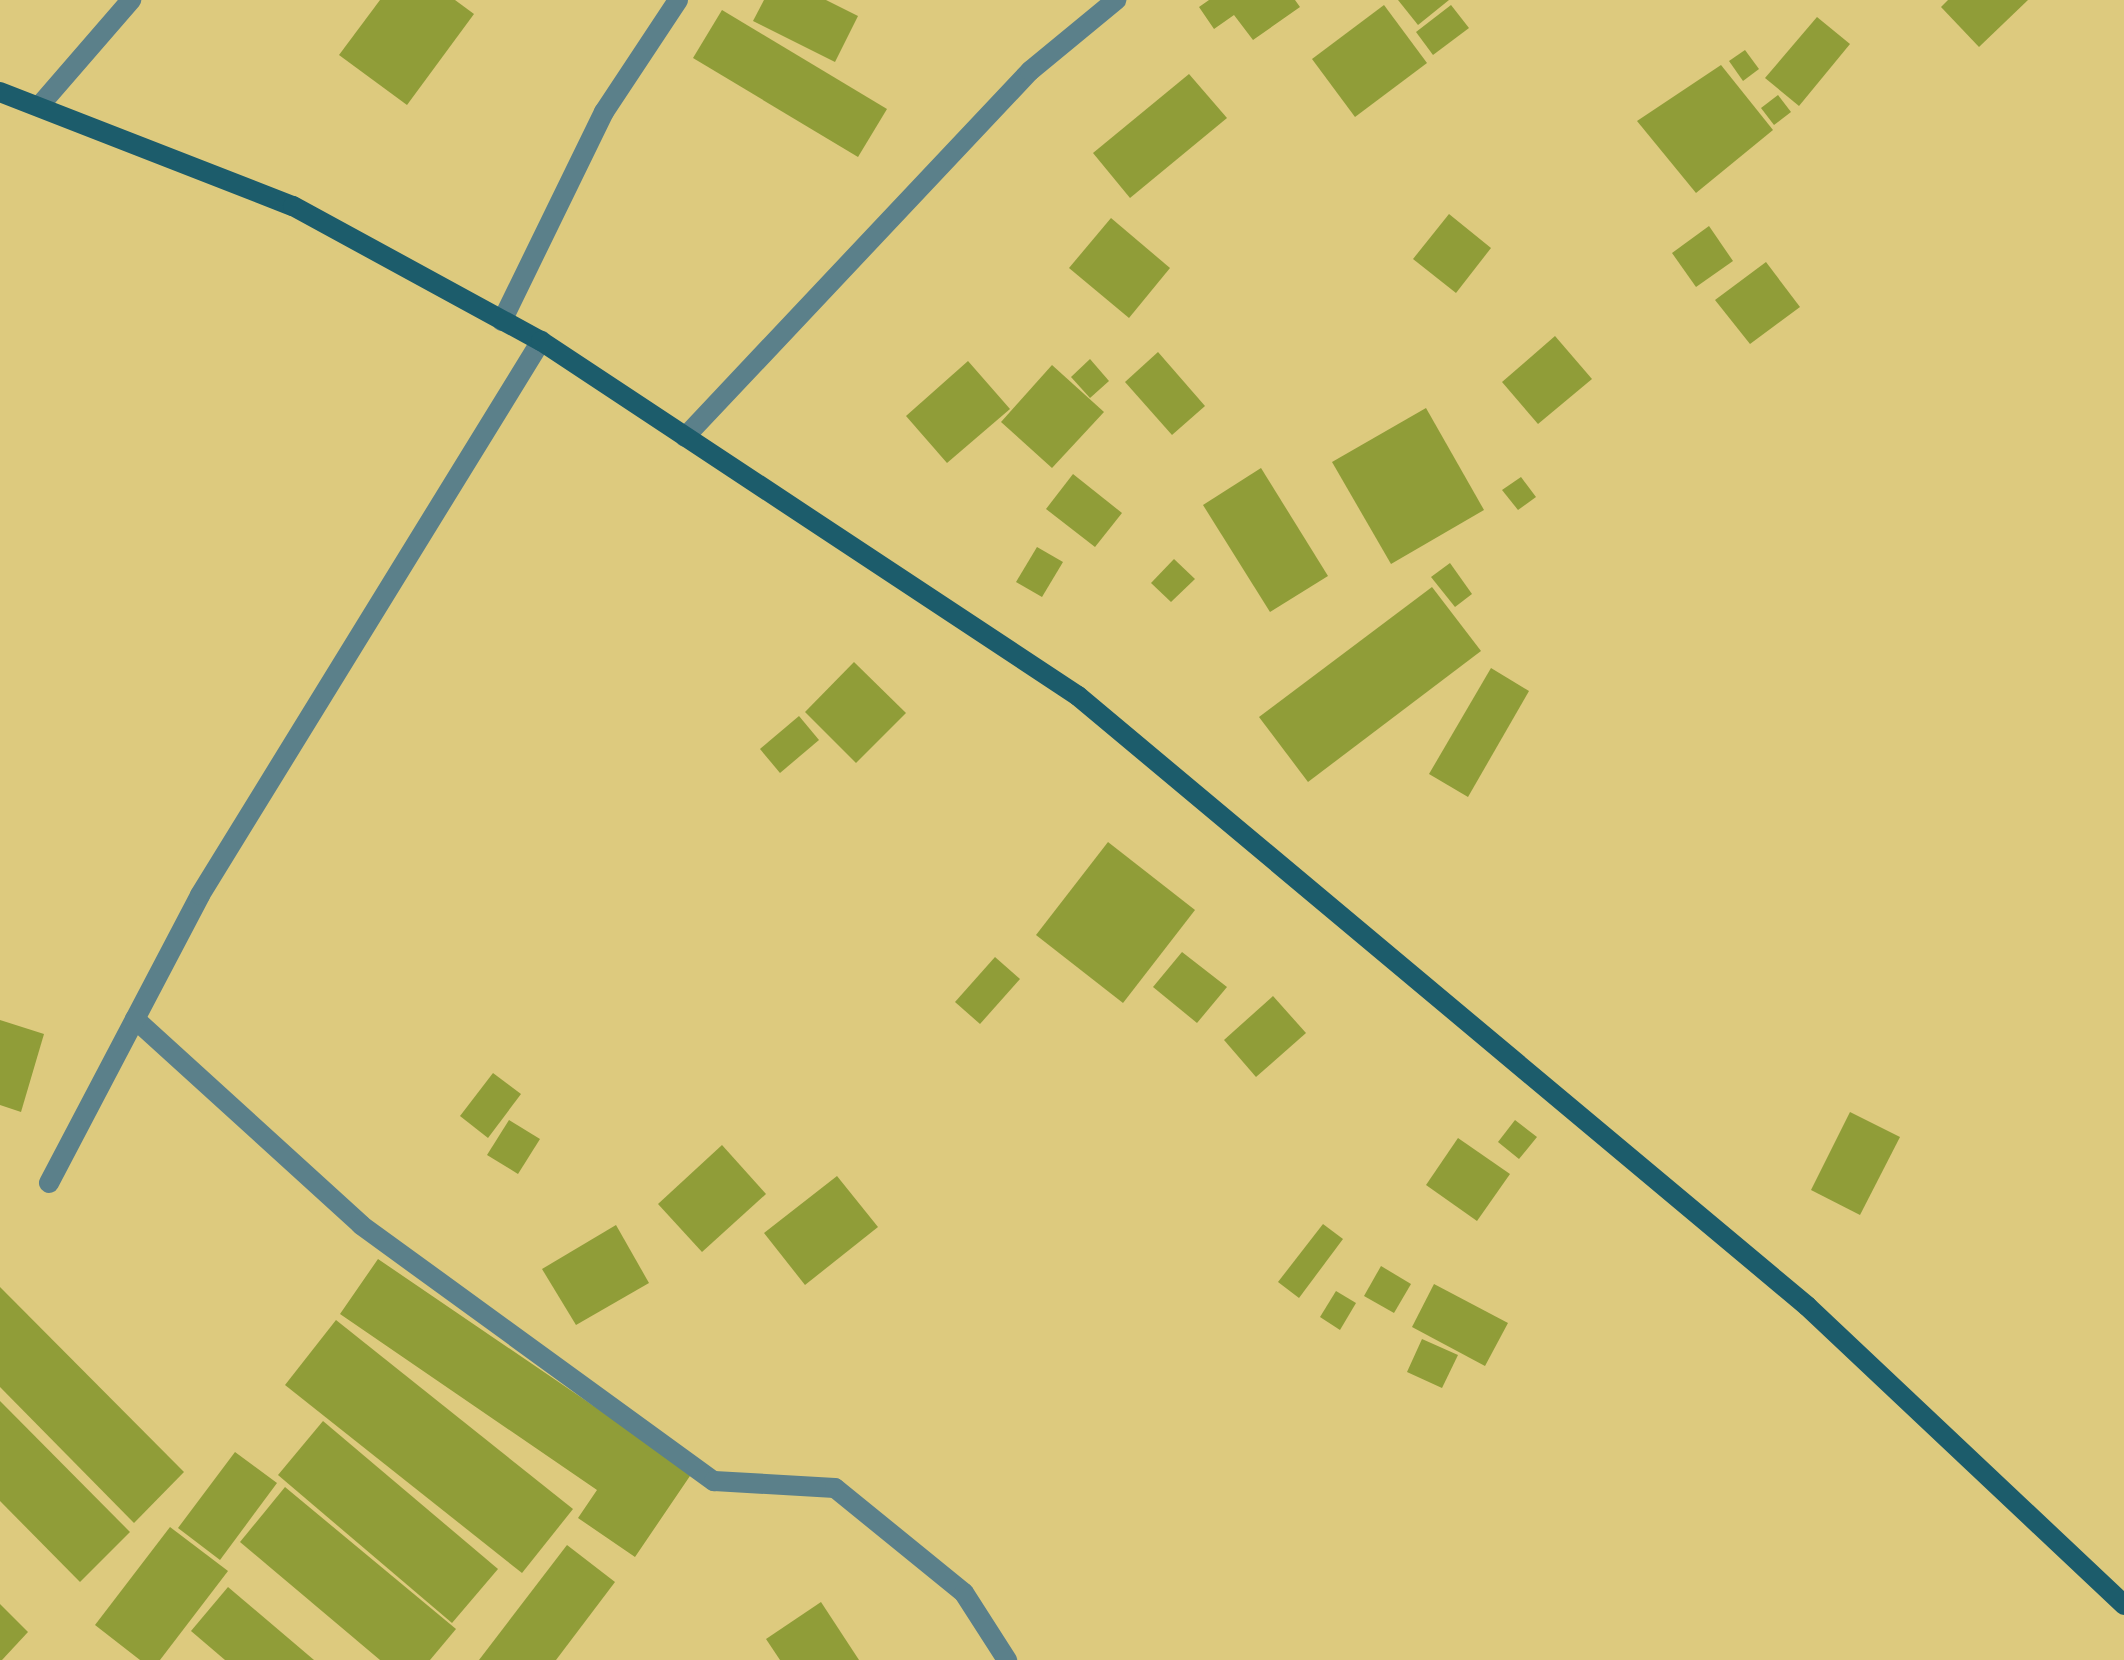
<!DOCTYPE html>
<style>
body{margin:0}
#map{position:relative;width:2124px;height:1660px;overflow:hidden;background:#ddca7e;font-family:"Fira Sans",sans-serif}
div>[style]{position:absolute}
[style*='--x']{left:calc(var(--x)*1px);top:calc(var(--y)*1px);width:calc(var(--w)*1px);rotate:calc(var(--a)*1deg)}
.building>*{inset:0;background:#909d38}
.street>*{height:20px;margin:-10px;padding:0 10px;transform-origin:10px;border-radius:10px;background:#5b808a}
.secondary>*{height:20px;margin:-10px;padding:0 10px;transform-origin:10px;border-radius:10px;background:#1c5c6b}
span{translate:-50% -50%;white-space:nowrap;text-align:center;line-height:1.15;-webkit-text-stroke:8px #ddca7e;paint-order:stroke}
</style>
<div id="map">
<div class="building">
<i style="clip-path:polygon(380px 0,455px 0,474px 14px,407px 105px,339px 55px)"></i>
<i style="clip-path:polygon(764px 0,826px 0,858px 16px,835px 62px,753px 21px)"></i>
<i style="clip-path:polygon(1209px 0,1295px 0,1300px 7px,1253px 40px,1234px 15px,1214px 29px,1199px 7px)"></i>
<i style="clip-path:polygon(1398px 0,1449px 0,1418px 25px)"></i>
<i style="clip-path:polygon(1948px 0,2028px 0,1979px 47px,1941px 7px)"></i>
<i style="clip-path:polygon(1384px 5px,1427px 63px,1355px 117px,1312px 59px)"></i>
<i style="clip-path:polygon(1451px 5px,1469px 28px,1433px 55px,1416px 32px)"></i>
<i style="clip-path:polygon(722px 10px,887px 109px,858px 157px,693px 58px)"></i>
<i style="clip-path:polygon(1817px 17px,1850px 44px,1799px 106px,1765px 78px)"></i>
<i style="clip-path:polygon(1745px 50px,1759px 69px,1743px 81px,1729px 61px)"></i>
<i style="clip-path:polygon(1721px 65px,1773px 130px,1696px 193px,1637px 121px)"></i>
<i style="clip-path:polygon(1189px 74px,1227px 118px,1130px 198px,1093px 153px)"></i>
<i style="clip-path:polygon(1778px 95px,1791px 112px,1774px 125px,1761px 108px)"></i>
<i style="clip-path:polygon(1449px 214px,1491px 248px,1456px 293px,1413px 259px)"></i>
<i style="clip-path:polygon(1111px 218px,1170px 268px,1129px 318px,1069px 268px)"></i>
<i style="clip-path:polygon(1709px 226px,1733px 261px,1696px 287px,1672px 253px)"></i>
<i style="clip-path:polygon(1766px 262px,1800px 307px,1750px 344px,1715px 300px)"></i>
<i style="clip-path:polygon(1555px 336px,1592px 379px,1538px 424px,1502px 382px)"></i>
<i style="clip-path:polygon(1158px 352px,1205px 406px,1172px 435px,1125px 382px)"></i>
<i style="clip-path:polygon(1090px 359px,1109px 381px,1090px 398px,1071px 377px)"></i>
<i style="clip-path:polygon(968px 361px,1010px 409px,947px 463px,906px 416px)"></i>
<i style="clip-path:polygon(1052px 365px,1104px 412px,1052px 468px,1001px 422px)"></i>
<i style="clip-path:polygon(1426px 408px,1484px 510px,1391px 564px,1332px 462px)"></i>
<i style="clip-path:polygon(1261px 468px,1328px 576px,1270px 612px,1203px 505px)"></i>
<i style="clip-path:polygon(1073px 474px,1122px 513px,1095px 547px,1046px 509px)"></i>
<i style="clip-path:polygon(1521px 477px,1536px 497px,1518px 510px,1502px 490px)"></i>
<i style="clip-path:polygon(1037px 547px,1063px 562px,1042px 597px,1016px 582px)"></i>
<i style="clip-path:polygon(1174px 559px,1195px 579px,1171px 602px,1151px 583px)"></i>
<i style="clip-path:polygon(1450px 563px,1472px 594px,1455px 607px,1431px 577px)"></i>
<i style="clip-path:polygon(1432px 587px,1481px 651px,1308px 782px,1259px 717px)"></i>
<i style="clip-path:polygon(854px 662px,906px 713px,856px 763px,805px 712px)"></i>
<i style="clip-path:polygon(1491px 668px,1529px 691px,1468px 797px,1429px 774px)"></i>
<i style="clip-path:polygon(799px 716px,819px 740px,780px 773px,760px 749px)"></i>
<i style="clip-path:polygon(1108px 842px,1195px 910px,1123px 1003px,1036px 935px)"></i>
<i style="clip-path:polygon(1182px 952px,1227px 987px,1197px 1023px,1153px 987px)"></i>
<i style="clip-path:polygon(995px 957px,1020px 979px,980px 1024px,955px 1002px)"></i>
<i style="clip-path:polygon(1273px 996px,1306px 1033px,1256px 1077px,1224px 1040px)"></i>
<i style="clip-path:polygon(0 1020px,44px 1034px,21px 1112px,0 1105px)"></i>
<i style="clip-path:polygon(493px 1073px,521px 1094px,488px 1138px,460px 1116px)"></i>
<i style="clip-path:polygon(1850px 1112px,1900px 1137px,1860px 1215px,1811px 1190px)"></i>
<i style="clip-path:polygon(509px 1120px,540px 1139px,518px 1174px,487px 1155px)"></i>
<i style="clip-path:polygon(1515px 1120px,1537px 1137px,1519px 1159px,1498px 1142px)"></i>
<i style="clip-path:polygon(1458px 1138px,1510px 1174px,1477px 1221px,1426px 1185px)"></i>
<i style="clip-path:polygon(722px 1145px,766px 1194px,702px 1252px,658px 1204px)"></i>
<i style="clip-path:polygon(837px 1176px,878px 1227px,805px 1285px,764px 1233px)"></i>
<i style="clip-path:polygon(1323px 1224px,1343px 1239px,1299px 1298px,1278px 1282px)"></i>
<i style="clip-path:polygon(616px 1225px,649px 1283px,576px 1325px,542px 1269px)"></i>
<i style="clip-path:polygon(378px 1259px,692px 1473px,635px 1557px,578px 1518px,597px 1490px,340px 1314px)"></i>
<i style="clip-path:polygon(1381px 1266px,1411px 1284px,1394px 1313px,1364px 1296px)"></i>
<i style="clip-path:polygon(1434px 1284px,1508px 1323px,1485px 1366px,1412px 1327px)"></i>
<i style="clip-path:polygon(0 1287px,184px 1472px,134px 1523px,0 1387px)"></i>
<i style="clip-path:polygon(1336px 1291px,1356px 1303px,1340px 1330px,1320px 1317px)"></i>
<i style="clip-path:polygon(336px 1320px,573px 1509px,522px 1573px,285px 1385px)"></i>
<i style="clip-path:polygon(1422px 1339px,1458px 1355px,1442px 1388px,1407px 1372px)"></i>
<i style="clip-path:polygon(0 1401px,130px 1532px,80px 1582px,0 1501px)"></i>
<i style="clip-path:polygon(323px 1421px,498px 1569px,452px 1623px,278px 1475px)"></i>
<i style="clip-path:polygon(235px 1452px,277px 1483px,220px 1560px,178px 1528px)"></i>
<i style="clip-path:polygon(285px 1487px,456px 1629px,430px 1660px,380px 1660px,240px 1542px)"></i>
<i style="clip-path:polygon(170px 1527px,228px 1571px,160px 1660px,140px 1660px,95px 1625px)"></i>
<i style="clip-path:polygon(567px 1545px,615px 1582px,556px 1660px,479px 1660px)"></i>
<i style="clip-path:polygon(228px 1587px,314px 1660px,225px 1660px,191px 1631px)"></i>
<i style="clip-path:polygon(821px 1602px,859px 1660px,780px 1660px,766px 1639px)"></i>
<i style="clip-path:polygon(0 1604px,28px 1632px,2px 1660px,0 1660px)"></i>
</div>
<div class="street">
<i style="--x:41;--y:104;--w:138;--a:-49.1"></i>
<i style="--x:502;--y:321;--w:233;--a:-64"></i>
<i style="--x:604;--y:112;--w:134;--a:-56.5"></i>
<i style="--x:685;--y:437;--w:503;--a:-46.69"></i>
<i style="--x:1030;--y:71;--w:112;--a:-39.5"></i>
<i style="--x:135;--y:1019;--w:306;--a:42.3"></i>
<i style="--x:361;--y:1225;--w:436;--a:36"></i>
<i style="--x:714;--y:1481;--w:121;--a:3.3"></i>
<i style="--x:835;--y:1488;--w:166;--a:39.1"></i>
<i style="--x:964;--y:1593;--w:80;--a:57.3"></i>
<i style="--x:49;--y:1183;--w:325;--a:-62.3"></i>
<i style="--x:200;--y:895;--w:651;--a:-58.39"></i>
</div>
<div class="secondary">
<i style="--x:0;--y:92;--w:314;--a:21.3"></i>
<i style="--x:293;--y:206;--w:282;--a:28.6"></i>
<i style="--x:541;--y:341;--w:644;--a:33.47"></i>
<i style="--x:1078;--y:696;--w:951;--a:39.92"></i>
<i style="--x:1807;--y:1306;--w:436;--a:43.3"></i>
</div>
</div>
